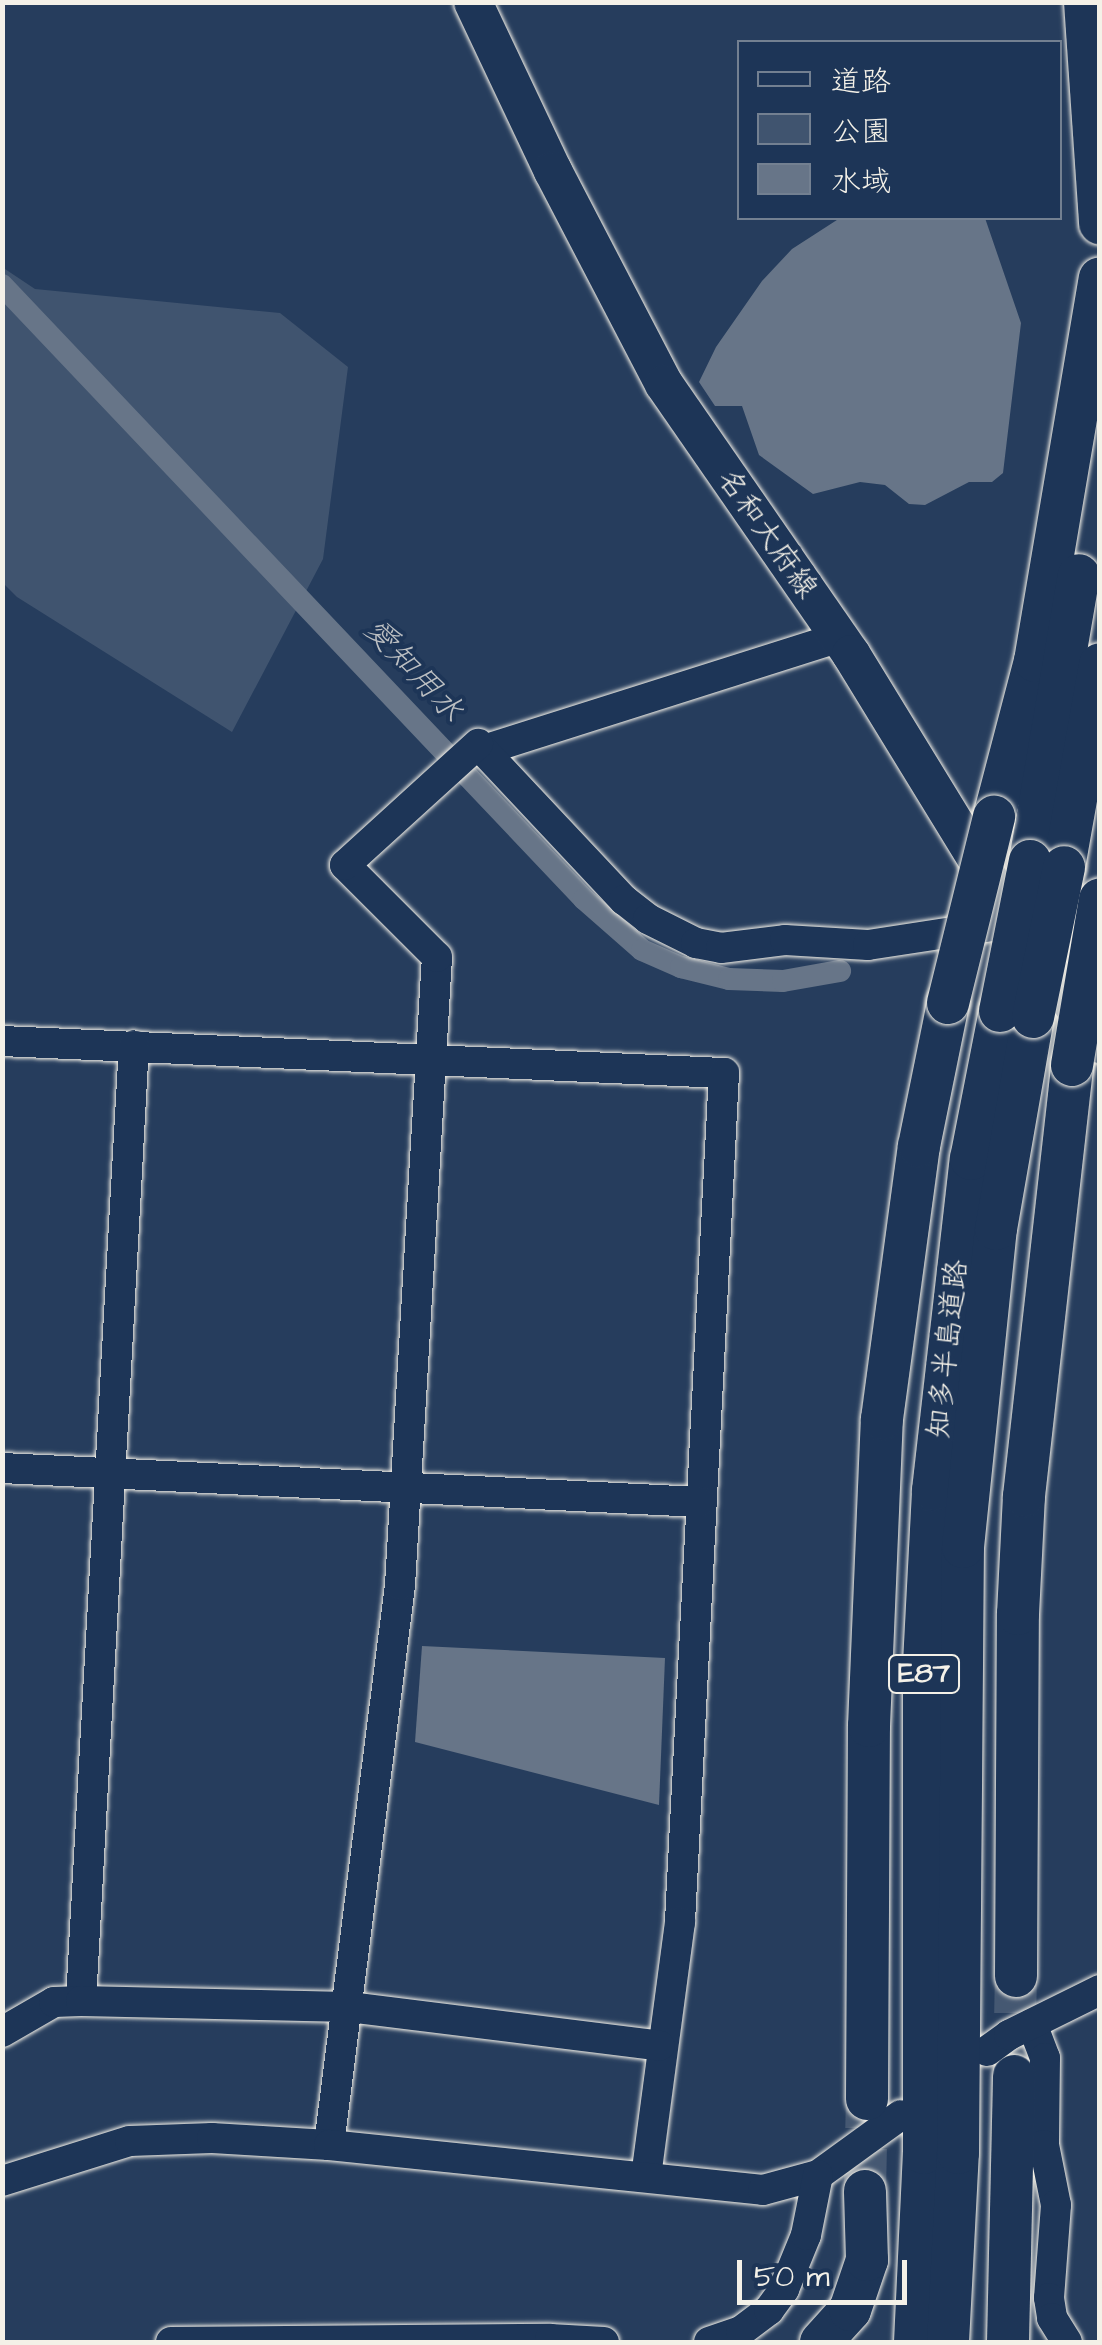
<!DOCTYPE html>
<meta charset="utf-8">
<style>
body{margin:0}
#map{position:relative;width:1102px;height:2345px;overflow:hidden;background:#263d5d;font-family:"Architects Daughter","Klee One",sans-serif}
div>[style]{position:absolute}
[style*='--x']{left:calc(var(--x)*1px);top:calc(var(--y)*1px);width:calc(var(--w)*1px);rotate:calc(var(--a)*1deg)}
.green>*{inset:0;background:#40546f}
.water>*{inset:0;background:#677588}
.canal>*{height:22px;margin:-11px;padding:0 11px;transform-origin:11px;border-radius:11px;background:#677588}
.highway-tunnel>*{height:42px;margin-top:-21px;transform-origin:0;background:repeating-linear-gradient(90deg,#455872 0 42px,transparent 0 63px)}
.roads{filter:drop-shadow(0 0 2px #f4f1e8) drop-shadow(0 0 2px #f4f1e8)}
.minor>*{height:30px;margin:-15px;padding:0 15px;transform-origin:15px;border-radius:15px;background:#1d3557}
.major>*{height:38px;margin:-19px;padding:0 19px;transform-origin:19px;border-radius:19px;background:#1d3557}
.highway>*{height:42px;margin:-21px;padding:0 21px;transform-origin:21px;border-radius:21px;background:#1d3557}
.bridges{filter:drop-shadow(0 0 2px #f4f1e8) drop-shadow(0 0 2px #f4f1e8)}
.highway-bridge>*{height:42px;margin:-21px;padding:0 21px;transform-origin:21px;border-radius:21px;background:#1d3557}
span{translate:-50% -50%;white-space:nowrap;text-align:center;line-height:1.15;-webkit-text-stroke:8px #1d3557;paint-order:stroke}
.shield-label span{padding:2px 8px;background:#1d3557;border:2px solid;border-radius:8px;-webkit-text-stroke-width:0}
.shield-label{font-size:28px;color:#f4f1e8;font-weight:700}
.street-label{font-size:30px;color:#f4f1e8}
.water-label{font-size:32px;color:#bcbfc2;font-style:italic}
.frame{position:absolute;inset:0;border:5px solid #f4f1e8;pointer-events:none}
.legend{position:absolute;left:737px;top:40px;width:325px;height:180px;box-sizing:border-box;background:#1d3557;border:2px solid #738091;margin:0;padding:12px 18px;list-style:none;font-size:30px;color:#f4f1e8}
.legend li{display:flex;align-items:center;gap:20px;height:50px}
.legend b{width:50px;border:2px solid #738091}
.scale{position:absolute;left:737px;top:2260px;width:170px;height:45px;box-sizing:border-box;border:5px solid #f4f1e8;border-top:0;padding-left:12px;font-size:30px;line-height:35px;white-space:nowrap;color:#f4f1e8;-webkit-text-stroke:8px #1d3557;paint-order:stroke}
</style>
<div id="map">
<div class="green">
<i style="clip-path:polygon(2px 267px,35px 289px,280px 313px,348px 367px,323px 559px,232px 732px,17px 597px,3px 583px)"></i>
</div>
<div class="water">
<i style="clip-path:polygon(840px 218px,985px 218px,1021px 323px,1003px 473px,992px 482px,969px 482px,925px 505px,909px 504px,885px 485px,860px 482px,813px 494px,759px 455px,742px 406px,715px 406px,699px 382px,716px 347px,762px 281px,792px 249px)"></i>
<i style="clip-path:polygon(422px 1646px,665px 1658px,659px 1805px,415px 1742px)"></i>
</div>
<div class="canal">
<i style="--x:2;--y:285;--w:846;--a:46.53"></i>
<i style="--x:584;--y:899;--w:77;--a:41.3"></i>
<i style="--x:642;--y:950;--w:43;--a:23.6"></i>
<i style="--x:681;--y:967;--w:49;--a:14"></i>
<i style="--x:729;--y:979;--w:54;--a:2.1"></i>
<i style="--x:783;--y:981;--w:58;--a:-10"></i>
</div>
<div class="highway-tunnel">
<i style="--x:1014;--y:2076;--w:100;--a:-88.9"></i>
<i style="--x:865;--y:2191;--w:92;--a:-88.8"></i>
</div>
<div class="roads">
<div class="minor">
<i style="--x:840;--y:637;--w:374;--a:162.4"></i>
<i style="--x:483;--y:750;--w:206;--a:46.8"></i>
<i style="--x:624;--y:900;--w:31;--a:38"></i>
<i style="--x:648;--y:919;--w:54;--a:26.6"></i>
<i style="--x:696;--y:943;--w:25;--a:11"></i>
<i style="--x:721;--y:948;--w:64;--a:-7.1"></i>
<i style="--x:785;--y:940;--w:83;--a:3.4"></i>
<i style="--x:868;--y:945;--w:166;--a:-8.7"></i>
<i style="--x:2;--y:1041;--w:723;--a:2.54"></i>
<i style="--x:724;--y:1073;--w:850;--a:92.97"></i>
<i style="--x:680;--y:1922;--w:256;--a:97.6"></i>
<i style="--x:2;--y:1468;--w:698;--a:2.79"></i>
<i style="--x:81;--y:2001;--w:957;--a:-86.83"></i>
<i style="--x:1032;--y:2024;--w:36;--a:69"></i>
<i style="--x:1045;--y:2058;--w:87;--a:90.7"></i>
<i style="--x:1044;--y:2145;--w:61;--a:78.7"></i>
<i style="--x:1056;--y:2205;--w:93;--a:94.3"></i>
<i style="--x:1049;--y:2298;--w:20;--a:81"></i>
<i style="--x:1052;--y:2318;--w:28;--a:58"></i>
<i style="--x:2;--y:2032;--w:60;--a:-30"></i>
<i style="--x:54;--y:2002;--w:27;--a:-2"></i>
<i style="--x:81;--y:2001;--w:268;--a:1.3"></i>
<i style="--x:349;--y:2007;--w:313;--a:7.1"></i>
<i style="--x:987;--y:2051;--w:27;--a:-36"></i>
<i style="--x:1009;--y:2035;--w:102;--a:-26.3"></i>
<i style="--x:329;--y:2145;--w:564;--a:-82.77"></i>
<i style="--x:400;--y:1585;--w:629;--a:-86.63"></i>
<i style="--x:437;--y:957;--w:130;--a:-135"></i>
<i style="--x:345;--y:865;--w:180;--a:-42.3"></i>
<i style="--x:2;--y:2181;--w:134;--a:-17.4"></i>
<i style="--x:130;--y:2141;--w:82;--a:-2.1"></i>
<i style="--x:212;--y:2138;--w:117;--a:3.4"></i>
<i style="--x:329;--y:2145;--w:436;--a:5.9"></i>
<i style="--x:763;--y:2190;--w:57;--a:-15.3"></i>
<i style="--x:818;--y:2175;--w:102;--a:-35.9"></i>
<i style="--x:171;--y:2342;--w:379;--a:-0.5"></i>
<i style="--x:550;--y:2339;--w:54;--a:3.2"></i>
<i style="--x:709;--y:2342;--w:34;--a:-19"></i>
<i style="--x:741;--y:2331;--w:35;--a:-37"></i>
<i style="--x:769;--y:2310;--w:26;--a:-54"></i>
<i style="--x:784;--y:2289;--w:58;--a:-67.8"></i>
<i style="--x:806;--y:2235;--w:61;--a:-78.7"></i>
</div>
<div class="major">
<i style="--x:473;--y:2;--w:187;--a:64.7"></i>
<i style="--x:553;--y:171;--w:240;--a:62.5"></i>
<i style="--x:664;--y:384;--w:328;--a:55.3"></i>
<i style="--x:851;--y:654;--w:314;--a:58.5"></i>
<i style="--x:1015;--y:922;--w:149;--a:55.1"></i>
</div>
<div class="highway">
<i style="--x:1085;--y:2;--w:222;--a:86.1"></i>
<i style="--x:994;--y:817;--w:161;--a:-75.3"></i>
<i style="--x:1035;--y:661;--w:388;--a:-80.4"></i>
<i style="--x:1030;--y:861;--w:290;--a:-80.3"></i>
<i style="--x:1064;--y:867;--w:206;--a:-79.9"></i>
<i style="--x:1016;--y:1976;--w:362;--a:-89.7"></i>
<i style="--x:1018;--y:1614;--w:118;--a:-87.1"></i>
<i style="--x:1024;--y:1496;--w:434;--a:-83.6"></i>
<i style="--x:867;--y:2099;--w:373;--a:-89.7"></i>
<i style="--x:869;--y:1726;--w:307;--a:-87.6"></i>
<i style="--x:882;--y:1419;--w:275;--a:-82.3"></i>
<i style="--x:919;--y:1146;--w:146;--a:-78.5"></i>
<i style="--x:821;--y:2342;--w:43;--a:-47.8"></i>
<i style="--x:850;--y:2310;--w:53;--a:-71.2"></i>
<i style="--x:867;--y:2260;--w:69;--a:-91.7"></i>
<i style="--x:915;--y:2342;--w:189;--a:-87.3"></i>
<i style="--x:924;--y:2153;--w:490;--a:-90"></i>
<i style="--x:924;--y:1663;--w:173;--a:-87"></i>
<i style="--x:933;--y:1490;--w:333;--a:-83.5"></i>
<i style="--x:971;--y:1159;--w:151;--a:-78.9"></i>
<i style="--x:948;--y:2342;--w:189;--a:-87"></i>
<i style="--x:958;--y:2153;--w:606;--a:-89.53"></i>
<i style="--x:963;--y:1547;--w:320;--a:-84.1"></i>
<i style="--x:996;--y:1229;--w:215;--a:-80.1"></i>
<i style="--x:1008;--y:2342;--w:266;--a:-88.7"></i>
</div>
</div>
<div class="bridges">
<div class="highway-bridge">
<i style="--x:948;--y:1003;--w:192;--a:-76.1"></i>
<i style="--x:1000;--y:1011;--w:153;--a:-78.7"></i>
<i style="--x:1033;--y:1017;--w:153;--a:-78.3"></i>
<i style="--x:1072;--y:1065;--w:168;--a:-80.4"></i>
</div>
</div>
<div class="shield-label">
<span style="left:924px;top:1674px">E87</span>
</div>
<div class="street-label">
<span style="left:767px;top:534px;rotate:55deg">名和大府線</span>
<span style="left:948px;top:1349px;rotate:-84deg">知多半島道路</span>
</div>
<div class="water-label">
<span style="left:413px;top:671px;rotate:47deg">愛知用水</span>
</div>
<div class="frame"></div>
<ul class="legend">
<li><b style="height:12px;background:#1d3557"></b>道路</li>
<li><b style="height:28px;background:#40546f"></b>公園</li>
<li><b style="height:28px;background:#677588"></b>水域</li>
</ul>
<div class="scale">50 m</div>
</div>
